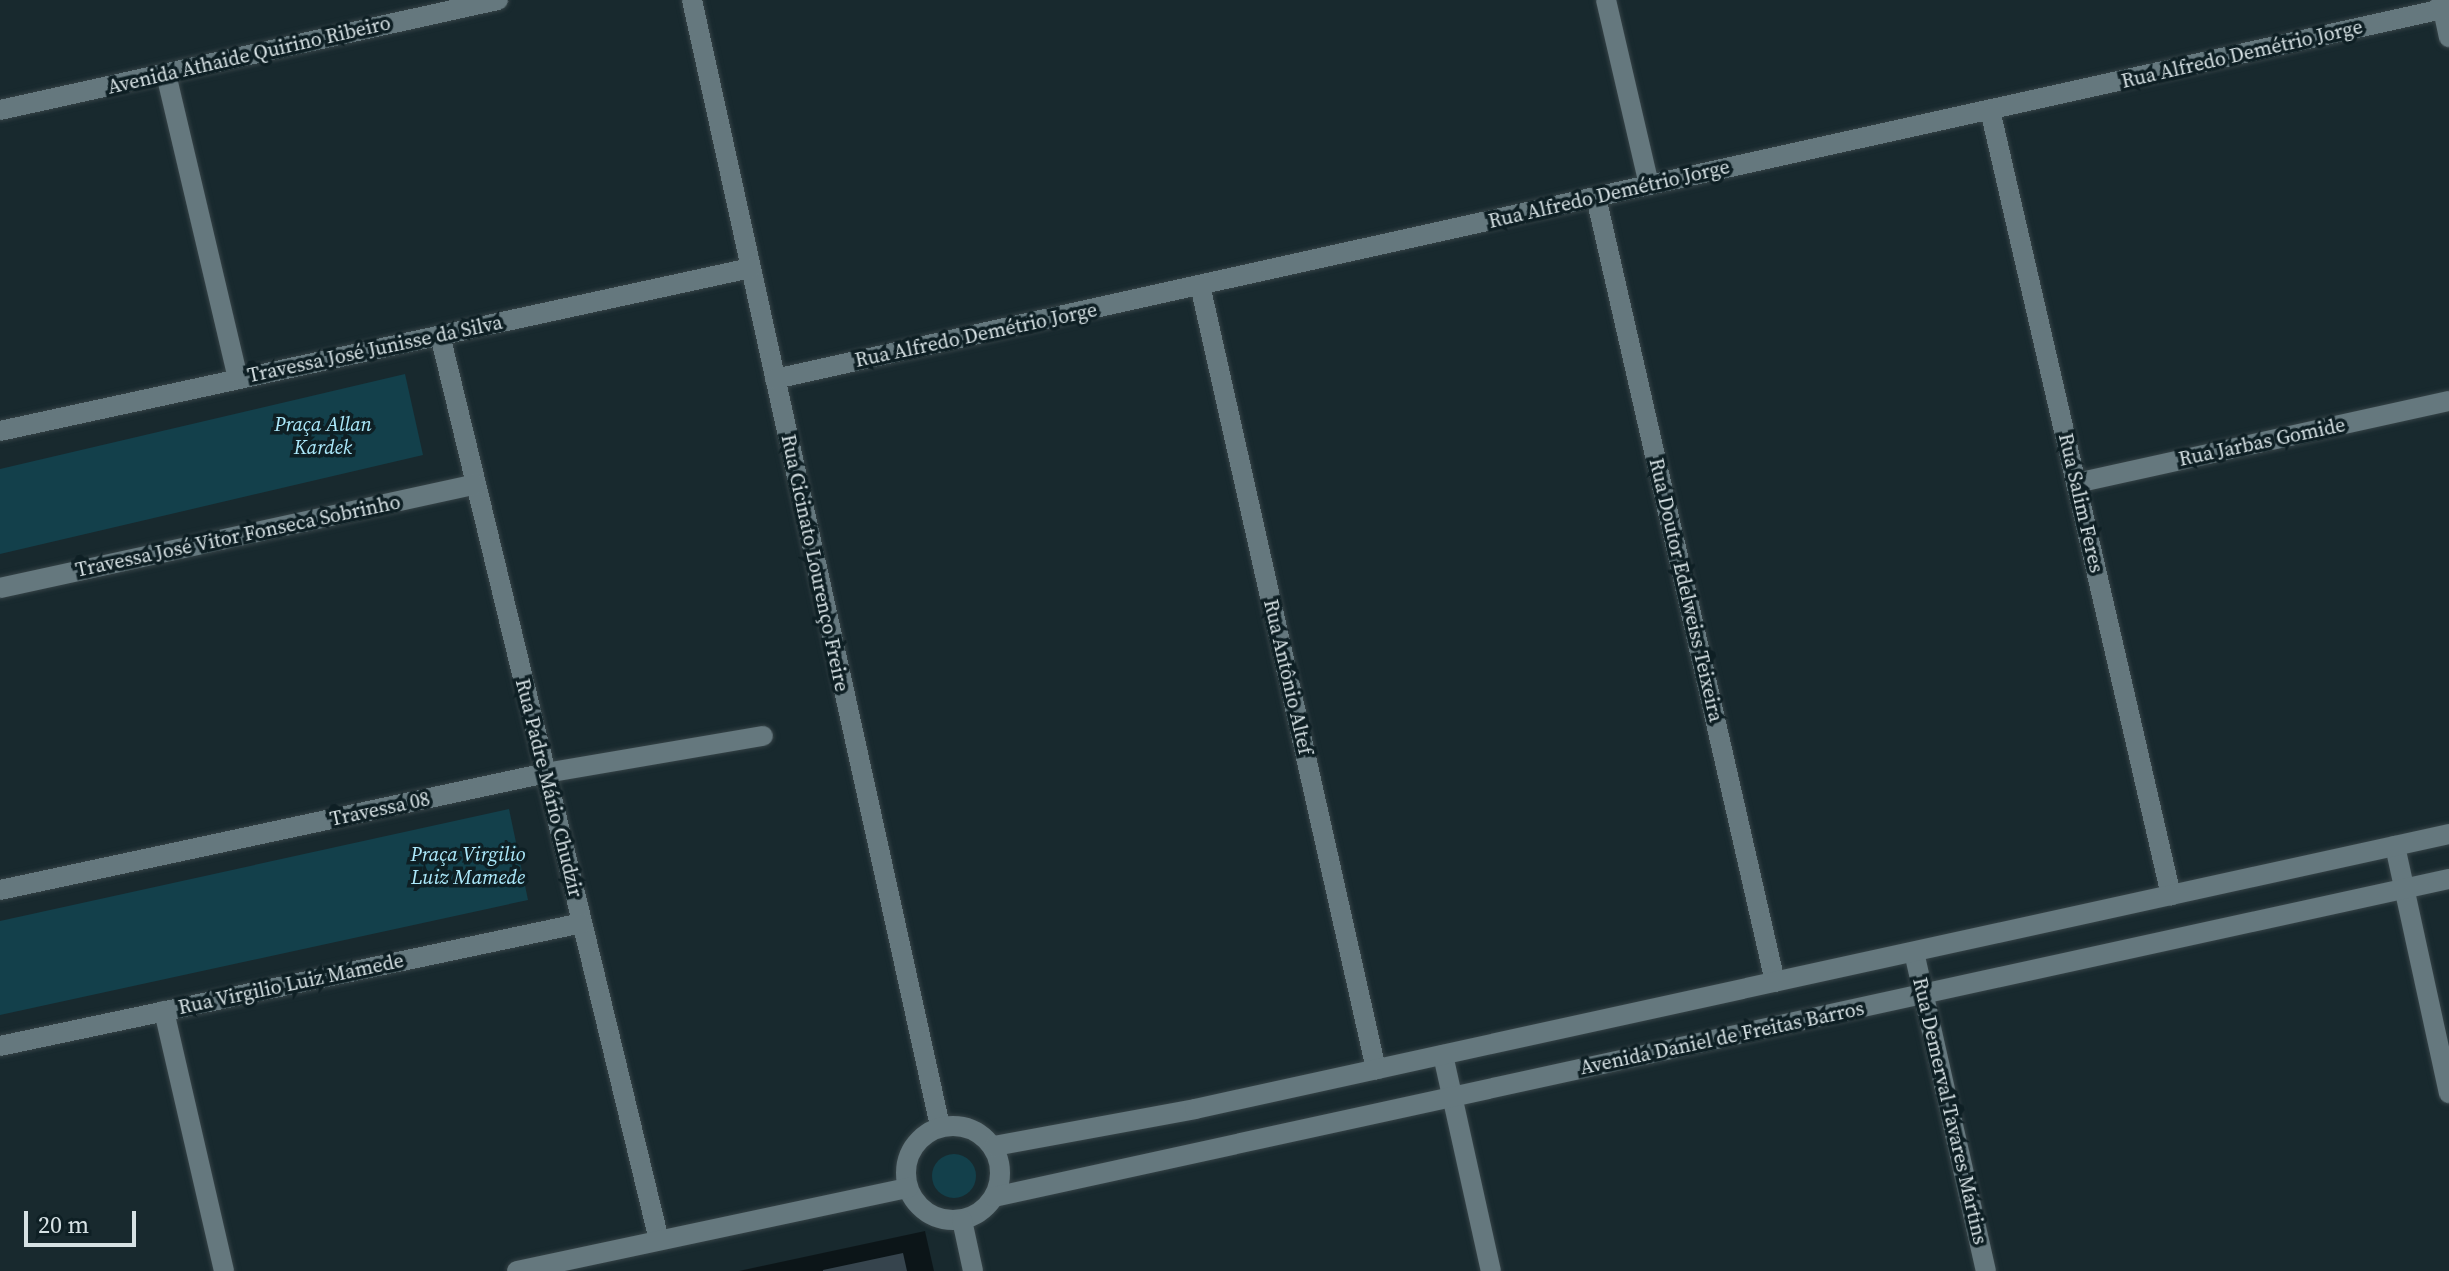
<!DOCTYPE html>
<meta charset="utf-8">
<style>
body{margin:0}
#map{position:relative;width:2449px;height:1271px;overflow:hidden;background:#18292e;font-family:"Source Serif 4",serif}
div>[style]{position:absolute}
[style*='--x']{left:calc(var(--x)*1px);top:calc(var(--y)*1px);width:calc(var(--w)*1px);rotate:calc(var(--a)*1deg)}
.green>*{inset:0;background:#13404b}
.round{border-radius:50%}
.shadow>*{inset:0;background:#0007}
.building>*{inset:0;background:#36444d}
.roads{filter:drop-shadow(0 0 2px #364347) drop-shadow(0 0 2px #364347)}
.minor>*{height:20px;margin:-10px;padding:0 10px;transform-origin:10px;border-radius:10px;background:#65787e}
.minor>.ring{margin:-10px;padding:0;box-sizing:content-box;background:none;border:20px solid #65787e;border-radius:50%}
span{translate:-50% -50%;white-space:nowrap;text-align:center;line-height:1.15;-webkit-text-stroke:7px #0e1f24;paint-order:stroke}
.street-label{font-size:20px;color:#d6e1e4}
.park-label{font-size:20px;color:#ace9fb;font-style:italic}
.scale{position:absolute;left:24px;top:1211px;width:112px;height:36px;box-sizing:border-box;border:4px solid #d6e1e4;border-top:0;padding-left:10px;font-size:24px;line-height:28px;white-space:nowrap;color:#d6e1e4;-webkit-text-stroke:6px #0e1f24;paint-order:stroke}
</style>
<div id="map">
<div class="green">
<i style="clip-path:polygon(405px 374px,423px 455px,0 554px,0 469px)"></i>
<i style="clip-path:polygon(509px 809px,528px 900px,0 1015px,0 921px)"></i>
<i class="round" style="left:932px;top:1154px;width:44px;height:44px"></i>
</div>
<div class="shadow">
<i style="clip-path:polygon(925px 1231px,934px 1271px,739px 1271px)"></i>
</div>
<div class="building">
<i style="clip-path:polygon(903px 1253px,907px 1271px,823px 1271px,823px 1270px)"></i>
</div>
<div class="roads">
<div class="minor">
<i style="--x:692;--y:0;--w:1153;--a:77.58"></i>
<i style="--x:1606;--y:0;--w:190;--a:76.9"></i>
<i style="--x:2441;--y:0;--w:38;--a:78"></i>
<i style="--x:166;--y:74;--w:313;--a:76.7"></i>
<i style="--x:0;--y:110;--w:510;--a:-12.46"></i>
<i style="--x:1990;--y:110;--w:806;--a:77.02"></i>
<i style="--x:1596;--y:197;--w:805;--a:77.15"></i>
<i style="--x:1200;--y:285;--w:804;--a:77.35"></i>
<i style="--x:440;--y:335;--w:931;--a:76.4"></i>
<i style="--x:775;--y:379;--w:1709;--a:-12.51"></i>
<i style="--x:0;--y:431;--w:768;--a:-12.25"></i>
<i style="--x:2076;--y:483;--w:382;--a:-12.4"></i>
<i style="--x:0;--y:588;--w:487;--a:-12.3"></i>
<i style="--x:2395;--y:846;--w:253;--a:77.7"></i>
<i style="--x:0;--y:890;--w:558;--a:-12.09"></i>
<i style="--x:546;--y:773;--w:220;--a:-9.7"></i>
<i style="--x:1914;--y:952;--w:327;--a:77.3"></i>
<i style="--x:164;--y:1011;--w:267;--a:77"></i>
<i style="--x:0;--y:1046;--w:595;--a:-11.93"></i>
<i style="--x:1443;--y:1055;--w:221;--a:77.5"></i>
<i class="ring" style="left:906px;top:1126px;width:74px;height:74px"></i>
<i style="--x:994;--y:1146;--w:204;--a:-10.4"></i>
<i style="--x:1195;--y:1109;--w:1284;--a:-12.37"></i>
<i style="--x:994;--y:1197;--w:1489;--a:-12.33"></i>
<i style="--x:962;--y:1220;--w:52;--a:77.8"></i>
<i style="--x:517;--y:1271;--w:400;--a:-12"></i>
</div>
</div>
<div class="street-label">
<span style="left:2242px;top:54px;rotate:-13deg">Rua Alfredo Demétrio Jorge</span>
<span style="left:249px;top:55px;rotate:-13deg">Avenida Athaide Quirino Ribeiro</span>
<span style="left:1609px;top:194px;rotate:-13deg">Rua Alfredo Demétrio Jorge</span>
<span style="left:976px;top:335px;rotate:-12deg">Rua Alfredo Demétrio Jorge</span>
<span style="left:375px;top:349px;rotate:-12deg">Travessa José Junisse da Silva</span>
<span style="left:2262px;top:442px;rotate:-12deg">Rua Jarbas Gomide</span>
<span style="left:2081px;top:503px;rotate:77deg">Rua Salim Feres</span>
<span style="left:238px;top:536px;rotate:-12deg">Travessa José Vitor Fonseca Sobrinho</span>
<span style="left:815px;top:563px;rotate:78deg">Rua Cicinato Lourenço Freire</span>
<span style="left:1686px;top:590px;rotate:77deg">Rua Doutor Edelweiss Teixeira</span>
<span style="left:1288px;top:677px;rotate:77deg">Rua Antônio Altef</span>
<span style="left:549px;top:788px;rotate:76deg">Rua Padre Mário Chudzir</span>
<span style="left:380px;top:809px;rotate:-12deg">Travessa 08</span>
<span style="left:291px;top:984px;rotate:-12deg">Rua Virgilio Luiz Mamede</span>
<span style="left:1722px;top:1038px;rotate:-12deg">Avenida Daniel de Freitas Barros</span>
<span style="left:1950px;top:1111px;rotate:77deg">Rua Demerval Tavares Martins</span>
</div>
<div class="park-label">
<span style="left:323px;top:436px">Praça Allan<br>Kardek</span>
<span style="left:468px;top:866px">Praça Virgilio<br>Luiz Mamede</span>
</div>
<div class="scale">20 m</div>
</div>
